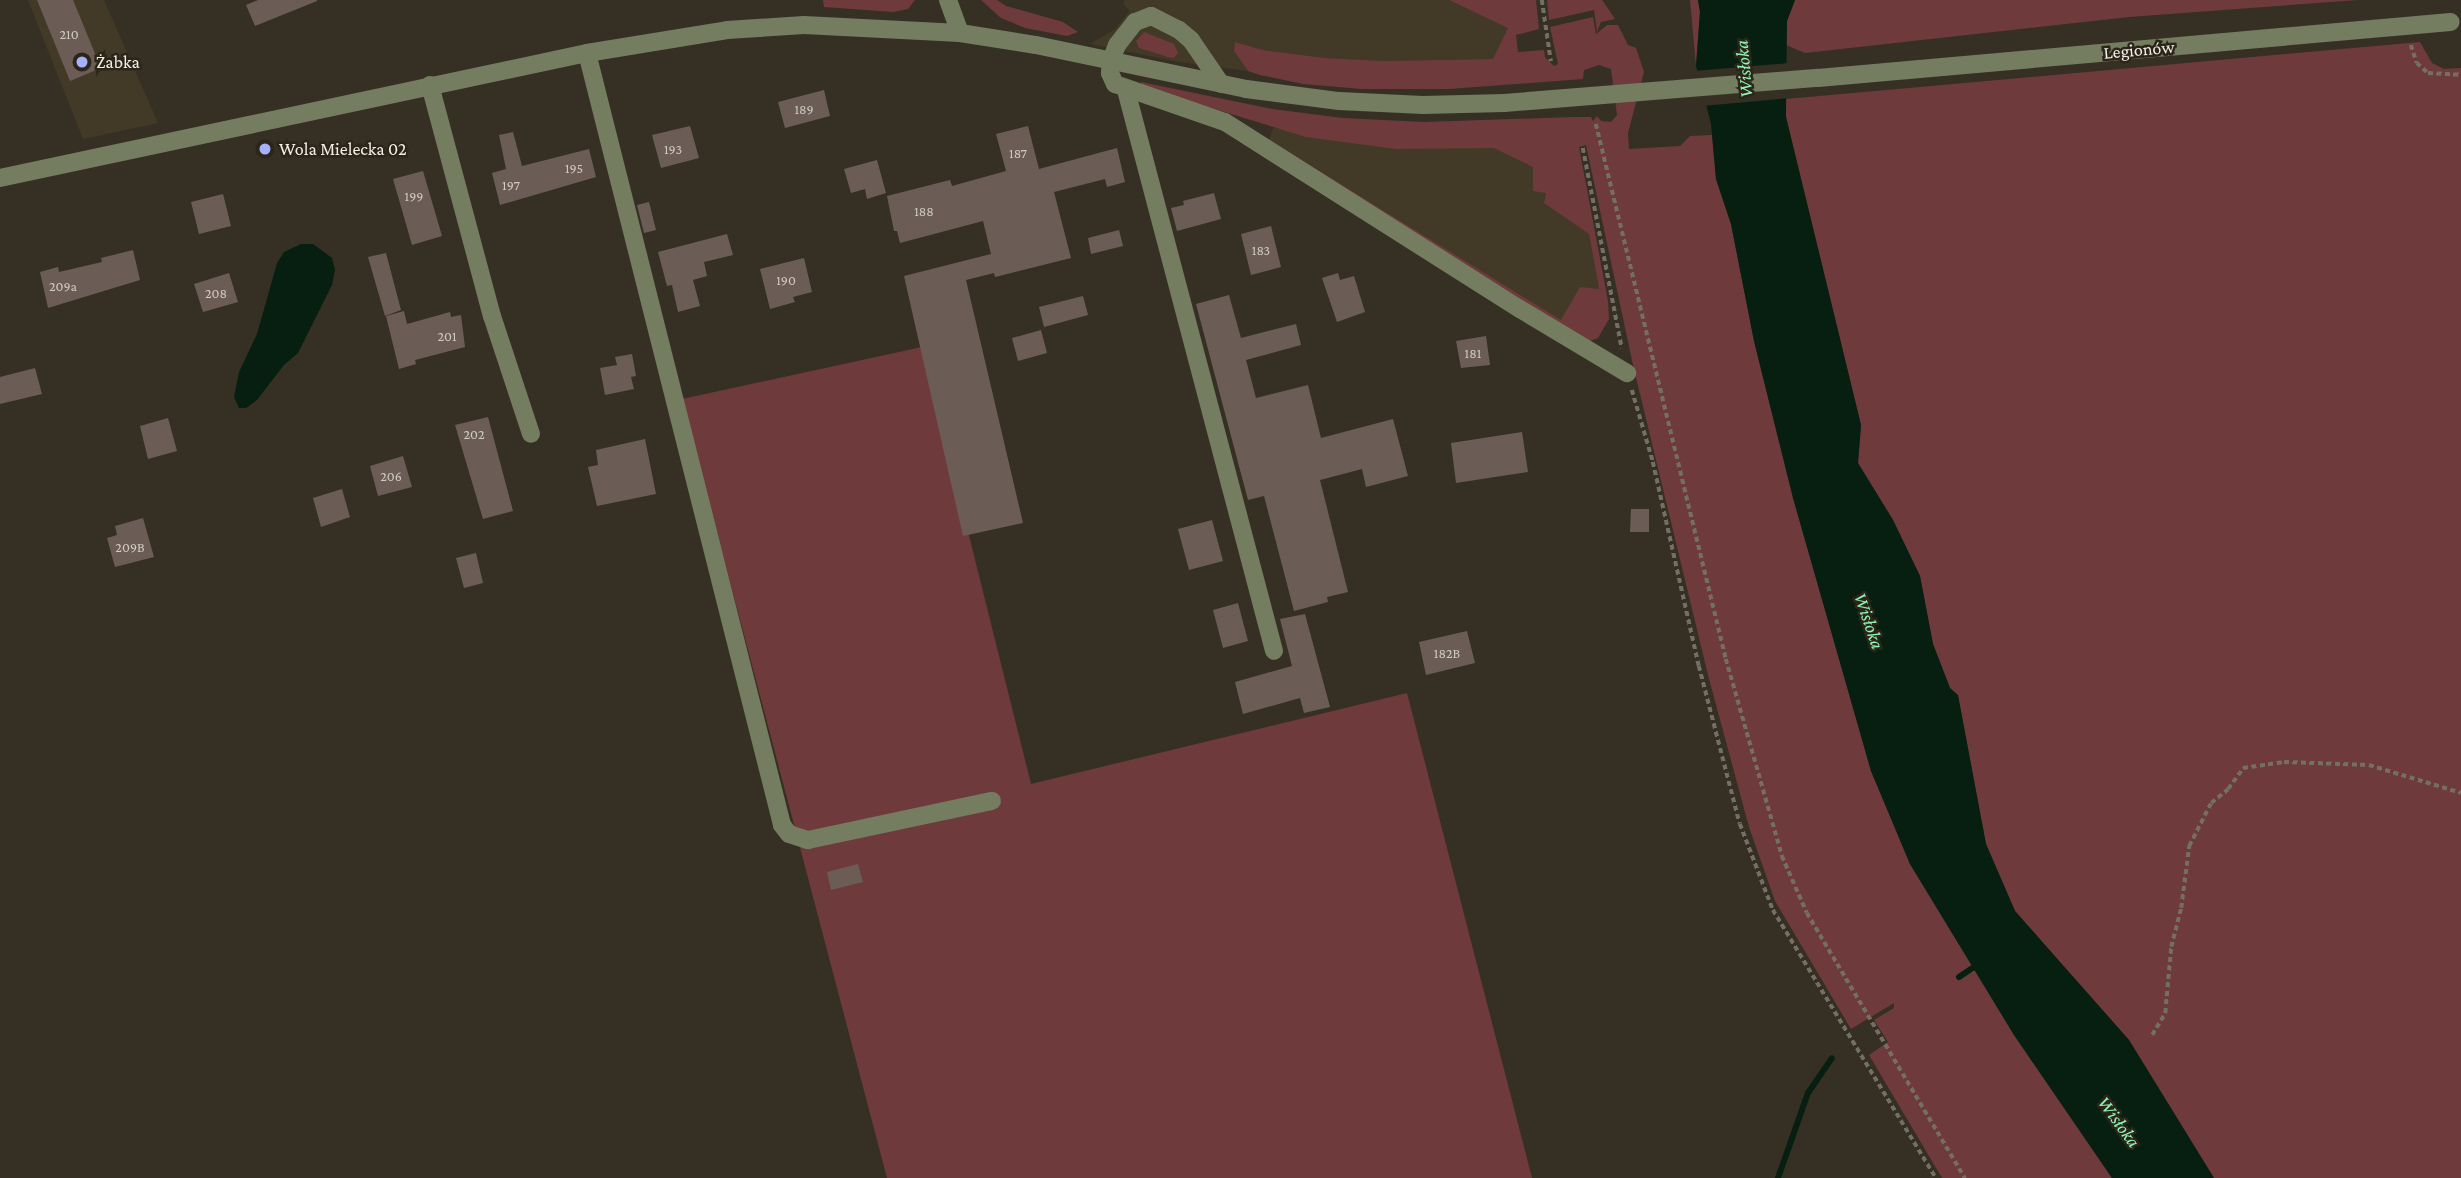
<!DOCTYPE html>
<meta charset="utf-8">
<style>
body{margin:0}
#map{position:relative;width:2461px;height:1178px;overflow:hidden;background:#363024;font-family:"Crimson Pro",serif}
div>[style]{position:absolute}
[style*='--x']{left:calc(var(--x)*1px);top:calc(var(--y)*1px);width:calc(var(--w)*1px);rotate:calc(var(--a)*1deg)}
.built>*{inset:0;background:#423a27}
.green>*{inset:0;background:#6f3a3c}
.water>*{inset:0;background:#071f11}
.pier>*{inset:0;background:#363024}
.stream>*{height:6px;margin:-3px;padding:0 3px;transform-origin:3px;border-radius:3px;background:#071f11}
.building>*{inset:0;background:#6b5d55}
.path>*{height:3.5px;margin-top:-1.75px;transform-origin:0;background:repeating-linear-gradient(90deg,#746f64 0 5px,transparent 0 8.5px)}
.minor>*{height:18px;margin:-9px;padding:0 9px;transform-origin:9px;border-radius:9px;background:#747d5f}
.minor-bridge>*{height:18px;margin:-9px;padding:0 9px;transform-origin:9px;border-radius:9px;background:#747d5f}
.dots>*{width:19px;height:19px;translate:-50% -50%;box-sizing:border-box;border:4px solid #2c261a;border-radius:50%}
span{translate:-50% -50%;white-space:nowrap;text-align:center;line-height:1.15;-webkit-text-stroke:5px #2c261a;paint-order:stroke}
.number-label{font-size:14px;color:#d0cac2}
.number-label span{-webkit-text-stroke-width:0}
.street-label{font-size:18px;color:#f1eee6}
.poi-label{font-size:18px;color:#f1eee6}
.left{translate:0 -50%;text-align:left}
.water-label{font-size:19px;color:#8ff7b6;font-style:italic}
</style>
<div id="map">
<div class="built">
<i style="clip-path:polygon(28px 0,104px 0,158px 123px,83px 139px)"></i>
<i style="clip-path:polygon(1125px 0,1449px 0,1509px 28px,1494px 59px,1384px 61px,1325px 58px,1263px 50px,1235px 42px,1234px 51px,1248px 71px,1179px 62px,1090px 44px,1115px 29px,1130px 11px,1123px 4px)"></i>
<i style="clip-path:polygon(1273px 128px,1557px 142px,1544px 202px,1589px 234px,1599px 290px,1582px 333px,1269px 140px)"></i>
</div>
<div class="green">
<i style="clip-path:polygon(823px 0,915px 0,908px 9px,893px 12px,824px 7px)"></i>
<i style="clip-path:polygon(981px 0,997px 0,1006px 6px,1063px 22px,1078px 32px,1067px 36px,1025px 28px,1001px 18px)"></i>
<i style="clip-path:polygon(1449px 0,1536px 0,1539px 29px,1516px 35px,1518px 52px,1544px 50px,1545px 57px,1554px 66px,1558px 64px,1550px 27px,1593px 17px,1596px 34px,1607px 25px,1618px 25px,1628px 45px,1636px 48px,1644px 72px,1628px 133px,1629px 149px,1680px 146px,1690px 136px,1712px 135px,1716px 179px,1731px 224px,1754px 341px,1793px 498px,1871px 771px,1910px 864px,2014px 1035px,2112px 1178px,1942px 1178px,1869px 1055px,1888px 1042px,1874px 1020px,1894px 1008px,1894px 1003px,1851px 1029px,1775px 901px,1749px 827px,1708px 675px,1633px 365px,1586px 145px,1579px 147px,1608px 301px,1609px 319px,1598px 338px,1590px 341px,1573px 335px,1269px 140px,1561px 320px,1580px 287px,1599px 289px,1589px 234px,1544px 203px,1546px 193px,1533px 191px,1533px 167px,1494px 148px,1396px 149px,1306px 137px,1140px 86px,1141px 82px,1272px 109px,1343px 118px,1424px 122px,1573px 117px,1591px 117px,1593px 121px,1597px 116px,1601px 121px,1611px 122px,1617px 115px,1611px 69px,1599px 65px,1584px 70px,1583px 79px,1449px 89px,1362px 89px,1303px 84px,1260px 75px,1248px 71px,1234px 51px,1235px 42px,1263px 50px,1325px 58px,1384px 61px,1493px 59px,1508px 28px)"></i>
<i style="clip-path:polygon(1547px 0,1602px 0,1615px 19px,1601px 22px,1597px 32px,1594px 10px,1549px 20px)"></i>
<i style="clip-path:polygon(1690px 0,1698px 0,1700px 12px,1696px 66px)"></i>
<i style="clip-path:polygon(1795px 0,2358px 0,2129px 17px,1805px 53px,1786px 45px,1787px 21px)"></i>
<i style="clip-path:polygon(1144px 32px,1174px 44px,1178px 53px,1174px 58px,1168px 57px,1139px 48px,1136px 41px)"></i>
<i style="clip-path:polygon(2420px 42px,2432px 63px,2444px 69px,2461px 68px,2461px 1178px,2214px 1178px,2129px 1040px,2015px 911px,1986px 844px,1958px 696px,1950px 688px,1933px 644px,1920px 576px,1893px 520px,1858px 463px,1861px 425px,1786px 117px,1786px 99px)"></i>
<i style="clip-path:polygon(922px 347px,1031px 784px,1407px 693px,1532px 1178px,887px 1178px,682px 399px)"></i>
</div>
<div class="water">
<i style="clip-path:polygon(1698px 0,1795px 0,1787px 21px,1786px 117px,1861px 425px,1858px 463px,1893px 520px,1920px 576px,1933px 644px,1950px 688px,1958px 695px,1986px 844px,2015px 911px,2129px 1040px,2214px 1178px,2112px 1178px,2014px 1035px,1910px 864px,1871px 771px,1793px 498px,1754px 341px,1731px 224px,1716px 179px,1711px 124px,1696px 66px,1700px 12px)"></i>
<i style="clip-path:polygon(301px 244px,313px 244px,332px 258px,335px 270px,332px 285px,298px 353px,284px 365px,257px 400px,246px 408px,239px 408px,234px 397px,239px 372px,257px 334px,277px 263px,284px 252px)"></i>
</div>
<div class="pier">
<i style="clip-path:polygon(1789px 63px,1790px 98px,1702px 106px,1694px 71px)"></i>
</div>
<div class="stream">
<i style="--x:1959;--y:977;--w:23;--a:-34"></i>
<i style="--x:1778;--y:1178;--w:90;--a:-70.6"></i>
<i style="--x:1808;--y:1093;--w:42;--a:-55.6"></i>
</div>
<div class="building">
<i style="clip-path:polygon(37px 0,73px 0,101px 68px,70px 81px)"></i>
<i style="clip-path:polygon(258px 0,317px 0,317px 1px,255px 26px,246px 5px)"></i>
<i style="clip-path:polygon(824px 90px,830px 116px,785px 128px,778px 102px)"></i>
<i style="clip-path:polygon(690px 126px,699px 158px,661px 168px,652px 135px)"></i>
<i style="clip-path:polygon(1028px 126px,1039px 169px,1117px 148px,1125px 182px,1107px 187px,1105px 179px,1054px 192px,1071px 258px,995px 277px,994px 273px,966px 280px,1023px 523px,963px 536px,904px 276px,991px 254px,983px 221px,900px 243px,897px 231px,894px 231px,887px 196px,950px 180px,952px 186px,1006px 171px,996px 134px)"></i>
<i style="clip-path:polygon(513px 132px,522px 166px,589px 149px,596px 177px,500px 205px,492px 173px,506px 169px,499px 135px)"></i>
<i style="clip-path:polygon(877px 160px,886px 193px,867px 199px,865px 189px,851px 193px,844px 169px)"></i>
<i style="clip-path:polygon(423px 171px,442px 236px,412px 245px,393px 179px)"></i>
<i style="clip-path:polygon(1214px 193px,1221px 219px,1177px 231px,1171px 208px,1184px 205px,1183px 201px)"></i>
<i style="clip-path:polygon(223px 194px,231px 226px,199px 234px,191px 202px)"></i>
<i style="clip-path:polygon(649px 202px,656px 230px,644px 233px,637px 205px)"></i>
<i style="clip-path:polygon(1271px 226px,1281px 267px,1251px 275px,1241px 234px)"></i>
<i style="clip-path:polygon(1119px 230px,1123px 246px,1091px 254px,1088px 238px)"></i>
<i style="clip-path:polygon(727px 234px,733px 255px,704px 262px,707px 276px,693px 280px,700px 306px,678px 312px,672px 285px,667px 286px,658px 252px)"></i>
<i style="clip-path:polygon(133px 250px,140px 280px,48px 308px,40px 272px,58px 267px,59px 272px,102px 262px,101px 258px)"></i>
<i style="clip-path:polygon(386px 253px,401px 310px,385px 316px,368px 257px)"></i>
<i style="clip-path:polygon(804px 258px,812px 292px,793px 297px,795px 302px,770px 309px,760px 269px)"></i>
<i style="clip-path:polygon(229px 273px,238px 302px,203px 312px,194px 284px)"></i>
<i style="clip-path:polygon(1338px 273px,1340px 280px,1354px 276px,1365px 312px,1337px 322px,1322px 278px)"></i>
<i style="clip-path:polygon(1229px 295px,1241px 338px,1296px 324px,1301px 345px,1246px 360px,1256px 398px,1308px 385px,1321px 438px,1393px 419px,1408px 476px,1366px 487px,1362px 469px,1320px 480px,1348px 592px,1327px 597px,1328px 602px,1294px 611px,1264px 496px,1248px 500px,1196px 304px)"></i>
<i style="clip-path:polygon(1083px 296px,1088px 315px,1044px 327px,1039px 307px)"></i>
<i style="clip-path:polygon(404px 311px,407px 324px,450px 312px,451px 317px,461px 315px,465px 347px,415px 360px,416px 364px,399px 369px,386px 316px)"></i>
<i style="clip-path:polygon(1041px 330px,1047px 353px,1018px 361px,1012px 338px)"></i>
<i style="clip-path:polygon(1486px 336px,1490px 365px,1461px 368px,1456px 341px)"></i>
<i style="clip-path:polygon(632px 354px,636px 376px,631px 377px,634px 389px,605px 395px,600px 368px,617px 365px,615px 357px)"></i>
<i style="clip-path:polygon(35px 368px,42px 394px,0 404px,0 377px)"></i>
<i style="clip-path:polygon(488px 417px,513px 511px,483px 519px,455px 425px)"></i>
<i style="clip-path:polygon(168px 418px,177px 451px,148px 459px,140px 426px)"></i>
<i style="clip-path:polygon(1522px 432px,1528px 472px,1456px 483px,1451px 443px)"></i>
<i style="clip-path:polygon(645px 439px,656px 494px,597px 506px,588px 467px,598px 465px,596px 450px)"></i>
<i style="clip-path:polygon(403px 456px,412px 487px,378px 496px,370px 466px)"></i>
<i style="clip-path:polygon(342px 489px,350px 517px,321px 527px,313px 498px)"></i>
<i style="clip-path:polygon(1631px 509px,1649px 509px,1649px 532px,1630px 532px)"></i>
<i style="clip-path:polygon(143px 518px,154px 557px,115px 567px,107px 538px,117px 535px,115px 526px)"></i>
<i style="clip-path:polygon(1212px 520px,1223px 561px,1189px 570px,1178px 529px)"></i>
<i style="clip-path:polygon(476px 553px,483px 583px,464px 588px,456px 558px)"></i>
<i style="clip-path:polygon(1238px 603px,1248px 641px,1223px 648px,1213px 610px)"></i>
<i style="clip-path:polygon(1305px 614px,1330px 707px,1304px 713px,1300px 698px,1243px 714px,1235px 682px,1292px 666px,1280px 619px)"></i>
<i style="clip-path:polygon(1467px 631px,1475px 663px,1426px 675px,1419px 642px)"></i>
<i style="clip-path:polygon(858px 864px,863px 882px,831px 890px,827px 872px)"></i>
</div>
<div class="path">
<i style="--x:1542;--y:0;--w:62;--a:81.6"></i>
<i style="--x:2411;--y:45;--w:19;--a:72"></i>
<i style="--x:2417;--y:63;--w:15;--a:42"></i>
<i style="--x:2428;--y:73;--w:33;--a:3"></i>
<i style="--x:1596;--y:124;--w:551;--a:76.34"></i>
<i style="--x:1726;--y:659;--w:205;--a:74.1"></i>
<i style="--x:1782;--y:856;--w:62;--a:66.3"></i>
<i style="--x:1807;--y:913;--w:309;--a:59.2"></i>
<i style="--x:1583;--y:148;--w:204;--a:79"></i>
<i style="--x:1632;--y:390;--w:75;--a:73.7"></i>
<i style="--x:1653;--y:462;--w:209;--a:77.3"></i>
<i style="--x:1699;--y:666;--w:163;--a:75.5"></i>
<i style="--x:1740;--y:824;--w:92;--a:69"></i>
<i style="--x:1773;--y:910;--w:314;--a:58.7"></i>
<i style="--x:2152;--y:1035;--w:26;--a:-59"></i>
<i style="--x:2165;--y:1013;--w:66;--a:-84.8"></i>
<i style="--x:2171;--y:947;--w:40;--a:-75.6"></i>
<i style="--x:2181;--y:908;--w:63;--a:-82.6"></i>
<i style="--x:2189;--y:846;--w:48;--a:-62.9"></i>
<i style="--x:2211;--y:803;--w:22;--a:-39"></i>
<i style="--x:2228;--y:789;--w:26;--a:-54"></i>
<i style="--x:2243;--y:768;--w:41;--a:-8.3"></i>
<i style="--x:2284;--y:762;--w:85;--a:2"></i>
<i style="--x:2369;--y:765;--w:96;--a:16.9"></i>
</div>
<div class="minor">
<i style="--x:948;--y:0;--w:35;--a:70"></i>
<i style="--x:587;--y:53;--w:796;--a:75.82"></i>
<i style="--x:782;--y:825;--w:11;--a:52"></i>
<i style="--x:789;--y:834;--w:20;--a:18"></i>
<i style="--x:808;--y:840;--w:188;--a:-12"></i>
<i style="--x:1221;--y:84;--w:53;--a:-124.3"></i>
<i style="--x:1191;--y:40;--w:16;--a:-140"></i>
<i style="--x:1179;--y:30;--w:31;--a:-153"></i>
<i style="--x:1151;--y:16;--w:17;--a:159"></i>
<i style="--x:1135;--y:22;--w:29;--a:128"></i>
<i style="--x:1117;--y:45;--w:17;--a:111"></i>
<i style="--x:1111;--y:61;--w:12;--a:95"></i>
<i style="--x:1110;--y:73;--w:12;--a:66"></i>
<i style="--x:1115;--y:84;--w:116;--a:19.1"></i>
<i style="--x:1225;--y:122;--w:349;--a:32.4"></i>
<i style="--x:1520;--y:309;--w:125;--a:30.9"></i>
<i style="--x:430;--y:85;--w:239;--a:75"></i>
<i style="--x:492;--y:316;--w:124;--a:71.7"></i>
<i style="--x:1126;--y:90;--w:580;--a:75.22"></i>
<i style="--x:0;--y:178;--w:600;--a:-12.02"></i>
<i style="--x:587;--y:53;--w:142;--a:-9.3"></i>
<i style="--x:727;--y:30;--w:77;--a:-3.7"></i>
<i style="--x:804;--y:25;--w:156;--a:2.9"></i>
<i style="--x:960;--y:33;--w:77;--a:9"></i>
<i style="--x:1036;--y:45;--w:215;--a:11.8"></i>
<i style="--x:1246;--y:89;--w:94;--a:7.4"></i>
<i style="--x:1339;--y:101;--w:84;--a:2.7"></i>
<i style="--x:1423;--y:105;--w:81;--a:-1.4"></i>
<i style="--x:1504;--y:103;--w:315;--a:-4.6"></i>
</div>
<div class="minor-bridge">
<i style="--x:1818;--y:78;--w:635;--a:-5.06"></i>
</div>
<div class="dots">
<i style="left:82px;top:62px;background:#a5b1fc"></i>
<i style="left:265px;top:149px;background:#a5b1fc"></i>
</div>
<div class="number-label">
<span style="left:69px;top:34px">210</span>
<span style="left:804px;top:109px">189</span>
<span style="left:673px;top:149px">193</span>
<span style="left:1018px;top:153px">187</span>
<span style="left:574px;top:168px">195</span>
<span style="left:511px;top:185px">197</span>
<span style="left:414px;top:196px">199</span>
<span style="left:924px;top:211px">188</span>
<span style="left:1261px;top:250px">183</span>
<span style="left:786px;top:280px">190</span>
<span style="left:63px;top:286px">209a</span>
<span style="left:216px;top:293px">208</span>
<span style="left:447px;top:336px">201</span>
<span style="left:1473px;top:353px">181</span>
<span style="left:474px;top:434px">202</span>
<span style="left:391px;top:476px">206</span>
<span style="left:130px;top:547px">209B</span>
<span style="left:1447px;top:653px">182B</span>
</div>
<div class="street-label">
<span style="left:2139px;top:50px;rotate:-5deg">Legionów</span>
</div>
<div class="poi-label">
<span class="left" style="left:96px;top:62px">Żabka</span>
<span class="left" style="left:279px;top:149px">Wola Mielecka 02</span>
</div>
<div class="water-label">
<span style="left:1744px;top:69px;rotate:-95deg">Wisłoka</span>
<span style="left:1869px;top:621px;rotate:71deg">Wisłoka</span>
<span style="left:2119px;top:1122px;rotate:54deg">Wisłoka</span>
</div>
</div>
